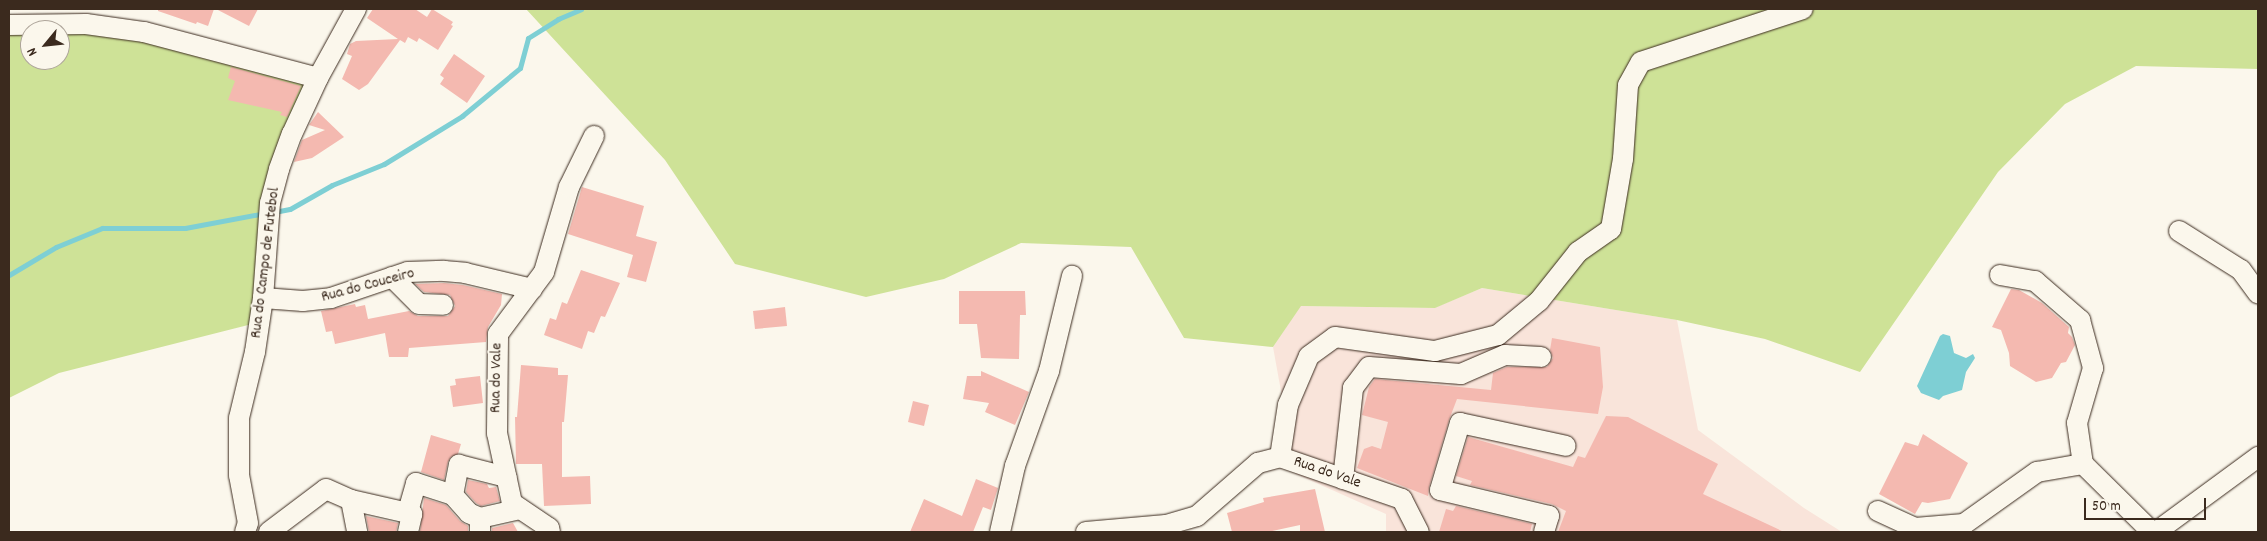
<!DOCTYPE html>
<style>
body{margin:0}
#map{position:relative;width:2267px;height:541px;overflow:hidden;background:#fbf7ec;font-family:Dekko,sans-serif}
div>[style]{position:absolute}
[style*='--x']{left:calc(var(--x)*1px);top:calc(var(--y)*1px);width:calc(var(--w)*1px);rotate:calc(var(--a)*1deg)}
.built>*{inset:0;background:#f9e4da}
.green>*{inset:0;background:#cee297}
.water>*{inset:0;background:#7ecfd4}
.stream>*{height:5px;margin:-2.5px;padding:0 2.5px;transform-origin:2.5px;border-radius:2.5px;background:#7ecfd4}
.building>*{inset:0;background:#f4b9b0}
.roads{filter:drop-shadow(0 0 1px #3b2a1e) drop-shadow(0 0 1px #3b2a1e)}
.minor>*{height:20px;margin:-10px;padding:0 10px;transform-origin:10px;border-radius:10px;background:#fbf7ec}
span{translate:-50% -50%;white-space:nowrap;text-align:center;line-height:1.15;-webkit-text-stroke:4px #fbf7ec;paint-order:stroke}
.street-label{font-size:16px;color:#3b2a1e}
.frame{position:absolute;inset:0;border:10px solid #3b2a1e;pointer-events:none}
.north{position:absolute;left:20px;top:20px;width:50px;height:50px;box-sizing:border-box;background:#fbf7ec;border:1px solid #aea59a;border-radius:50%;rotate:242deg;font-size:14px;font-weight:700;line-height:20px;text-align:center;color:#3b2a1e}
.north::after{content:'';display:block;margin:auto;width:18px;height:22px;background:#3b2a1e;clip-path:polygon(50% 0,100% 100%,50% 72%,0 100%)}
.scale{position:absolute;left:2084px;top:498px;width:122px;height:22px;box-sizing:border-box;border:2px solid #3b2a1e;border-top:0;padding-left:6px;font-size:15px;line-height:18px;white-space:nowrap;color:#3b2a1e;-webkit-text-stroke:4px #fbf7ec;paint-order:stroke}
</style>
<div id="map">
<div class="built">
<i style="clip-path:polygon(1482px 288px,1677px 320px,1698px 430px,1804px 508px,1842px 532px,1386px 532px,1386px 514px,1296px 474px,1273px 347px,1300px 306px,1434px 308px)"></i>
</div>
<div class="green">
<i style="clip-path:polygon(526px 9px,2258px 9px,2258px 69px,2136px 66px,2065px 104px,1998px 172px,1860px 372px,1765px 339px,1677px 320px,1482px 288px,1435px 308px,1301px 306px,1273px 347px,1184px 338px,1131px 247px,1021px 243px,944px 279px,866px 297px,735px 264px,665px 160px)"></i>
<i style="clip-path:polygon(evenodd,86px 24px,318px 78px,292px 134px,260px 322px,59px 373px,9px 398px,9px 25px,86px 24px,30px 30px,60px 30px,60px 60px,30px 60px,30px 30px)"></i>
</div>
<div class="water">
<i style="clip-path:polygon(1943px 334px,1950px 336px,1954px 353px,1966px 358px,1973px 354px,1975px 358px,1966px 372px,1962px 390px,1943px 396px,1939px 400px,1921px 393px,1917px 386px,1940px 336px)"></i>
</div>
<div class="stream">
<i style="--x:274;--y:212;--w:16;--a:-11"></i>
<i style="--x:290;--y:209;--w:48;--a:-29.7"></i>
<i style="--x:332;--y:185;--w:56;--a:-22"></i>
<i style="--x:384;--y:164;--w:92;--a:-31.6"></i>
<i style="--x:462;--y:116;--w:75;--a:-39.6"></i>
<i style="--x:520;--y:68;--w:31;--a:-75"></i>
<i style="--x:528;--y:38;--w:36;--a:-32"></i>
<i style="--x:558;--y:19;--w:25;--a:-23"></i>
<i style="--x:9;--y:275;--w:55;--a:-30.8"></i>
<i style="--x:56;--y:247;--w:50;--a:-22.4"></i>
<i style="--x:102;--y:228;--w:83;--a:0"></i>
<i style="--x:185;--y:228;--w:81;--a:-10.6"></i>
</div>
<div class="building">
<i style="clip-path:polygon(158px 9px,214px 9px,208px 26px,197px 22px,196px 24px,158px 11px)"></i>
<i style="clip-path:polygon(216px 9px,258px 9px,249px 26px)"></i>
<i style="clip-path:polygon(373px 9px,415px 9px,427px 17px,432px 9px,453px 22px,451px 25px,453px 26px,438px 50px,419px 38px,417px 42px,408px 37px,405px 43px,400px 40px,368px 84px,359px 90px,342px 79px,352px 56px,347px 54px,350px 44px,356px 41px,398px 39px,367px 18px)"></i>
<i style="clip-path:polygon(454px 54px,485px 76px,467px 103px,440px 84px,444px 78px,440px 75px)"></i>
<i style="clip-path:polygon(231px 67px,301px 86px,287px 117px,280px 115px,282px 112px,228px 100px,235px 81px,228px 78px)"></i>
<i style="clip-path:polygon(318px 112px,344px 137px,312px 158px,294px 162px,302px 140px,325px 130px,309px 125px)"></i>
<i style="clip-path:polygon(582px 187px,644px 206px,636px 236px,657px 242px,646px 282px,627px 277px,633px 255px,568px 234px)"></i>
<i style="clip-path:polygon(581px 270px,620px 283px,605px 317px,601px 316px,594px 333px,588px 331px,582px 349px,544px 335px,550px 318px,556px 320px,562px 302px,567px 304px)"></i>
<i style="clip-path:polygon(444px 283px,463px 285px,502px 294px,501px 305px,488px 327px,486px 342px,409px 348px,408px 357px,389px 357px,385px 333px,335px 344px,332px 331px,326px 332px,321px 311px,355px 304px,356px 307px,365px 305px,368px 319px,409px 311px,418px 316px,448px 316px,455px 306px,450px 295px,424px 292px,415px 284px)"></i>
<i style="clip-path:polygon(2011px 289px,2019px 290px,2042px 303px,2069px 327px,2068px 333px,2072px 337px,2075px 345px,2066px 362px,2061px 363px,2052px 378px,2036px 382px,2010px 366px,2009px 353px,2001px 330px,1992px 327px)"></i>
<i style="clip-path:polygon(959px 291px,1025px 291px,1026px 315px,1020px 315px,1019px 359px,981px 358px,977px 324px,959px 324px)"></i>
<i style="clip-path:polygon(785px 307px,787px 326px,755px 329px,753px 311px)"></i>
<i style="clip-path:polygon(1552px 338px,1600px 347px,1603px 387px,1598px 414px,1457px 399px,1449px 420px,1429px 487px,1428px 496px,1357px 468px,1364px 449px,1372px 446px,1381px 449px,1388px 422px,1362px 415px,1369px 387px,1375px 379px,1491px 390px,1493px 373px,1507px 367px,1547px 367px,1553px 358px,1550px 350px)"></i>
<i style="clip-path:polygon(521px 365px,558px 368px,558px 375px,568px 375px,564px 422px,562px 422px,562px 477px,590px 476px,591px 504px,544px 506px,542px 464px,516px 464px,515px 417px,517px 417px)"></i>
<i style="clip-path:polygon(981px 371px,1029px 392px,1015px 425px,985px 412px,989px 403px,963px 399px,967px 376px,981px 376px)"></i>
<i style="clip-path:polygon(480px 376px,483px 403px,453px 407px,450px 386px,456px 385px,455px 379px)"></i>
<i style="clip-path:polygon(913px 401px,929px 405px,924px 426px,908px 422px)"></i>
<i style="clip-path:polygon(1606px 416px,1628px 417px,1718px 464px,1703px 494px,1784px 532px,1558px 532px,1566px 511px,1552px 504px,1470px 485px,1472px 481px,1456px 476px,1468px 437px,1573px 467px,1578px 456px,1585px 458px)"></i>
<i style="clip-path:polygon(1923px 434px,1968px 463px,1950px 499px,1928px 503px,1922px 502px,1915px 514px,1879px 494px,1905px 442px,1918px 446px)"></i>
<i style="clip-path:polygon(431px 435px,461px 444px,458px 454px,451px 457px,448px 462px,444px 480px,421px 472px)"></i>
<i style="clip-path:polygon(976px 479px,998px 488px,991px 510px,983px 507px,973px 532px,910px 532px,924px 499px,962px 516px)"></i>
<i style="clip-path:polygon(468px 480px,487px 484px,489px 488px,496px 487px,500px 501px,481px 506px,476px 503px,466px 492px)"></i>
<i style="clip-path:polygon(1315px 489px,1325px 532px,1300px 532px,1300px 525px,1268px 532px,1232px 532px,1227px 513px,1264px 502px,1263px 498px)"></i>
<i style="clip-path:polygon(424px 498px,446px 505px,460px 521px,468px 526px,468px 532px,420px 532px)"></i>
<i style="clip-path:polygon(1456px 506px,1532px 524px,1530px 532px,1439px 532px,1446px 509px,1453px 511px)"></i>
<i style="clip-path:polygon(366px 516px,398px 523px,396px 532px,369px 532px)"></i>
<i style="clip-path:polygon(513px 523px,518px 532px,492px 532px,492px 528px)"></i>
</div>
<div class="roads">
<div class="minor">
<i style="--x:9;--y:25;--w:77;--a:-0.7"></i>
<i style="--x:86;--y:24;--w:59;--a:7.9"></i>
<i style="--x:144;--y:32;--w:180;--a:14.8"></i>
<i style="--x:2179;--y:231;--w:73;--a:32.2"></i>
<i style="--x:2241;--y:270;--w:29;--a:54"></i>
<i style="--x:2000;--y:275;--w:36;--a:10"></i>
<i style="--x:2035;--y:281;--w:60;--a:40.9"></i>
<i style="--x:2080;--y:320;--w:50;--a:74.8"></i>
<i style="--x:2093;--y:368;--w:57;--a:106.2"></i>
<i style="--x:2077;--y:423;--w:41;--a:81.7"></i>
<i style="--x:2083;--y:464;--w:97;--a:44.6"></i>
<i style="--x:392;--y:277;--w:38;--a:45"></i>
<i style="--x:419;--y:304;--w:24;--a:2"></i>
<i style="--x:263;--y:298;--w:40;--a:4.3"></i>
<i style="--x:303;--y:301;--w:28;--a:-6"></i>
<i style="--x:331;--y:298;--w:81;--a:-18.7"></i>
<i style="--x:408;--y:272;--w:36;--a:-2"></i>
<i style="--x:444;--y:271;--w:21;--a:5"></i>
<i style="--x:465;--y:273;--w:69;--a:13.4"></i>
<i style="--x:1280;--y:457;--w:53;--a:-81.3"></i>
<i style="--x:1288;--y:405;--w:53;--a:-66.8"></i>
<i style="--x:1309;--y:356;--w:32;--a:-36"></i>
<i style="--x:1335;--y:337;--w:101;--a:8"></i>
<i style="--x:1435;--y:351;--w:65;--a:-14.3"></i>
<i style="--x:1498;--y:335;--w:53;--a:-39.7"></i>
<i style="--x:1539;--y:301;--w:63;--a:-51.5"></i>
<i style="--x:1578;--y:252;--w:40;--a:-34.9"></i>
<i style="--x:1611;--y:229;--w:71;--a:-80.3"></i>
<i style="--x:1623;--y:159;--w:74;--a:-86.1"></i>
<i style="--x:1628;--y:85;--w:26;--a:-61"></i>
<i style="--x:1641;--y:62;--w:170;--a:-18.1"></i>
<i style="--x:1343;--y:479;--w:92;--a:-83.7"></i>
<i style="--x:1353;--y:388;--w:26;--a:-53"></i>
<i style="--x:1369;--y:367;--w:92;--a:4.4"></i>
<i style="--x:1461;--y:374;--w:48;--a:-23.4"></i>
<i style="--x:1505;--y:355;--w:36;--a:3"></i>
<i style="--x:351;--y:500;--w:33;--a:79"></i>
<i style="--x:1878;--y:511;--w:41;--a:24.7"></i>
<i style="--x:1915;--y:528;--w:49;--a:-4.7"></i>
<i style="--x:1964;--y:524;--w:90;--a:-35.5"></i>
<i style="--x:2037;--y:472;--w:47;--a:-9.9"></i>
<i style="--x:480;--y:518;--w:12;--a:-156"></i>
<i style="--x:469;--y:513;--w:24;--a:-132"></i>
<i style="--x:453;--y:495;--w:31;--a:-79"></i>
<i style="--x:459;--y:465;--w:49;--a:14.3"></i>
<i style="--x:245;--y:532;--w:9;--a:-72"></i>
<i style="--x:248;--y:523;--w:49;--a:-100.6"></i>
<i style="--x:239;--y:475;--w:57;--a:-90"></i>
<i style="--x:239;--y:418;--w:68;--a:-76.4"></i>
<i style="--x:255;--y:352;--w:55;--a:-81.6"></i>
<i style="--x:263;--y:298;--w:95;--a:-85.8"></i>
<i style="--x:270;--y:203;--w:35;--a:-75"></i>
<i style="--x:279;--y:169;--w:37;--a:-70"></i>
<i style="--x:292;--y:134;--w:62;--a:-65.1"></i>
<i style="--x:318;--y:78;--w:79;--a:-61.2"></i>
<i style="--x:269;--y:532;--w:71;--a:-37"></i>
<i style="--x:326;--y:489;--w:27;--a:24"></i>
<i style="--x:351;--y:500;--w:63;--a:12.9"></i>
<i style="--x:408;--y:532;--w:18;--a:-77"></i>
<i style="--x:412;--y:514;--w:7;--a:-117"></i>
<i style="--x:409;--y:508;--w:26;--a:-74"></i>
<i style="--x:416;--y:483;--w:39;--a:18"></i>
<i style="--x:480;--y:532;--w:14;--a:-90"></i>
<i style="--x:480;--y:518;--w:41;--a:-12.7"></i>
<i style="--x:550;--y:532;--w:4;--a:-104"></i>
<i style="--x:549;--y:528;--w:45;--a:-146"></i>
<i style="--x:512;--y:503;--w:72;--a:-102.1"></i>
<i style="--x:497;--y:433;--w:99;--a:-89.4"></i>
<i style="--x:498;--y:334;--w:77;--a:-53.4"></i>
<i style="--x:544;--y:272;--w:89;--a:-73.6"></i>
<i style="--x:569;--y:187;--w:57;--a:-63.9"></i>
<i style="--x:1000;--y:532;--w:68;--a:-77.2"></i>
<i style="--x:1015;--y:466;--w:101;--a:-70.3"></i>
<i style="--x:1049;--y:371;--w:98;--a:-76.4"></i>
<i style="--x:1086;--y:532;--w:80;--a:-5"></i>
<i style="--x:1166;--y:525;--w:32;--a:-16"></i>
<i style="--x:1197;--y:516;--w:81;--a:-41"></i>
<i style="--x:1258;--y:463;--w:23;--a:-15"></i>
<i style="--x:1280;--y:457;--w:129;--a:19"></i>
<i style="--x:1402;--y:499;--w:37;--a:63"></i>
<i style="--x:1544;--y:532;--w:17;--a:-73"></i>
<i style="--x:1549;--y:516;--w:112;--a:-166.6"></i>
<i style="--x:1440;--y:490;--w:70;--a:-73.4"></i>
<i style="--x:1460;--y:423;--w:108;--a:12.2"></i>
<i style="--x:2156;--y:532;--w:127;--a:-36.3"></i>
</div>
</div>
<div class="street-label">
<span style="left:266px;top:263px;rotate:-83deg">Rua do Campo de Futebol</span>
<span style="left:368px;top:286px;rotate:-15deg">Rua do Couceiro</span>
<span style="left:497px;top:378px;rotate:-89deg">Rua do Vale</span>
<span style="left:1327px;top:473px;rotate:19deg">Rua do Vale</span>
</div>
<div class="frame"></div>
<div class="north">N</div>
<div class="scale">50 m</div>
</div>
